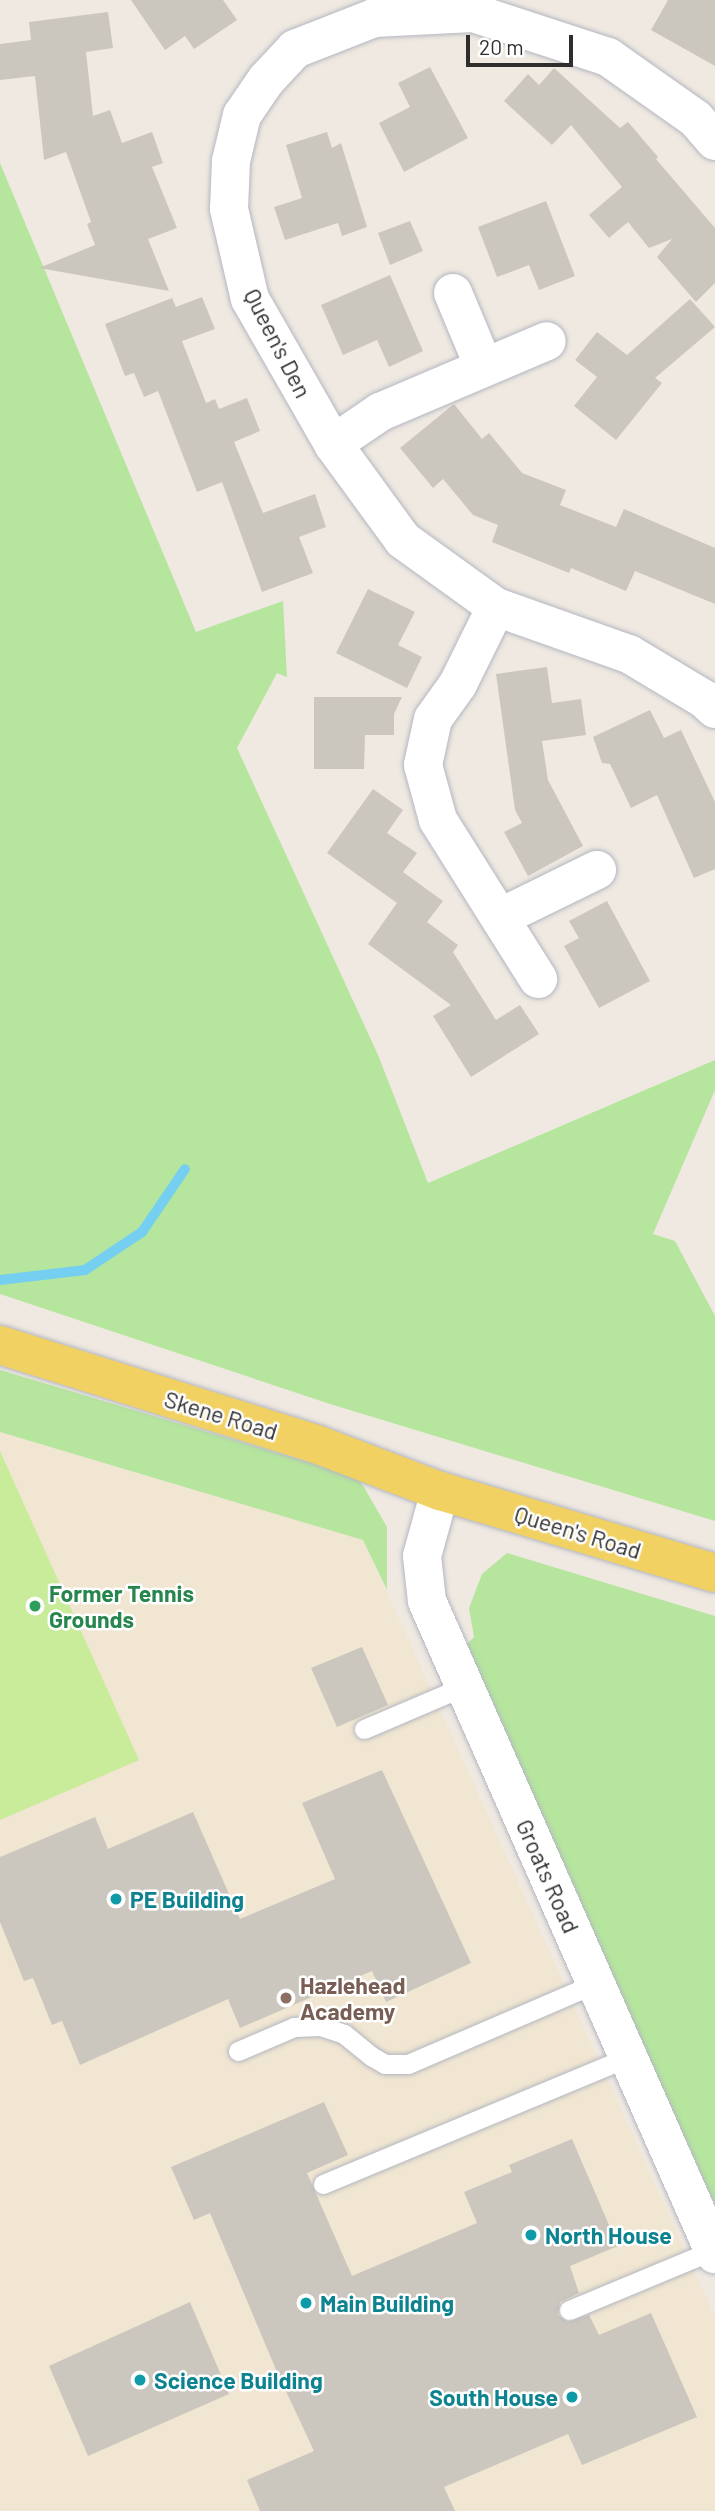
<!DOCTYPE html>
<style>
body{margin:0}
#map{position:relative;width:715px;height:2511px;overflow:hidden;background:#efe9e1;font-family:Barlow,sans-serif}
div>[style]{position:absolute}
[style*='--x']{left:calc(var(--x)*1px);top:calc(var(--y)*1px);width:calc(var(--w)*1px);rotate:calc(var(--a)*1deg)}
.education>*{inset:0;background:#f0e6d1}
.green>*{inset:0;background:#b6e59e}
.pitch>*{inset:0;background:#c9ec9a}
.stream>*{height:10px;margin:-5px;padding:0 5px;transform-origin:5px;border-radius:5px;background:#75cff0}
.building>*{inset:0;background:#cbc7bf}
.roads{filter:drop-shadow(0 0 2px #b4b7c1) drop-shadow(0 0 2px #b4b7c1)}
.lane>*{height:19px;margin:-9.5px;padding:0 9.5px;transform-origin:9.5px;border-radius:9.5px;background:#fff}
.street>*{height:38px;margin:-19px;padding:0 19px;transform-origin:19px;border-radius:19px;background:#fff}
.primary>*{height:38px;margin:-19px;padding:0 19px;transform-origin:19px;border-radius:19px;background:#f2d163}
.dots>*{width:19px;height:19px;translate:-50% -50%;box-sizing:border-box;border:4px solid #fff;border-radius:50%}
span{translate:-50% -50%;white-space:nowrap;text-align:center;line-height:1.15;-webkit-text-stroke:5px #fff;paint-order:stroke}
.street-label{font-size:23px;color:#2e2e2e}
.leisure-label{font-size:23px;color:#27864d;font-weight:700}
.left{translate:0 -50%;text-align:left}
.culture-label{font-size:23px;color:#0d838f;font-weight:700}
.right{translate:-100% -50%;text-align:right}
.education-label{font-size:23px;color:#785e54;font-weight:700}
.scale{position:absolute;left:466px;top:35px;width:107px;height:32px;box-sizing:border-box;border:4px solid #2e2e2e;border-top:0;padding-left:9px;font-size:21px;line-height:24px;white-space:nowrap;color:#2e2e2e;-webkit-text-stroke:5px #fff;paint-order:stroke}
</style>
<div id="map">
<div class="education">
<i style="clip-path:polygon(0 1432px,363px 1540px,715px 2317px,715px 2511px,0 2511px)"></i>
</div>
<div class="green">
<i style="clip-path:polygon(0 163px,196px 632px,283px 601px,287px 677px,277px 673px,237px 748px,378px 1055px,428px 1183px,715px 1060px,715px 1090px,653px 1234px,675px 1241px,715px 1316px,715px 1521px,330px 1404px,0 1294px)"></i>
<i style="clip-path:polygon(0 1370px,358px 1477px,387px 1527px,387px 1590px,363px 1540px,0 1432px)"></i>
<i style="clip-path:polygon(507px 1553px,715px 1616px,715px 2205px,525px 1793px,533px 1788px,524px 1791px,466px 1645px,474px 1637px,469px 1608px,482px 1574px)"></i>
</div>
<div class="pitch">
<i style="clip-path:polygon(0 1451px,139px 1760px,0 1820px)"></i>
</div>
<div class="stream">
<i style="--x:0;--y:1280;--w:86;--a:-6.7"></i>
<i style="--x:85;--y:1270;--w:69;--a:-33.7"></i>
<i style="--x:142;--y:1232;--w:76;--a:-55.7"></i>
</div>
<div class="building">
<i style="clip-path:polygon(131px 0,223px 0,237px 20px,194px 49px,185px 36px,165px 50px)"></i>
<i style="clip-path:polygon(668px 0,715px 0,715px 66px,651px 30px)"></i>
<i style="clip-path:polygon(108px 12px,113px 48px,86px 52px,93px 116px,110px 110px,122px 143px,152px 132px,163px 163px,152px 167px,177px 228px,148px 239px,169px 291px,39px 268px,95px 245px,87px 224px,91px 222px,66px 152px,44px 160px,35px 76px,0 80px,0 44px,31px 40px,29px 22px)"></i>
<i style="clip-path:polygon(430px 67px,468px 138px,404px 172px,379px 123px,410px 107px,398px 83px)"></i>
<i style="clip-path:polygon(554px 68px,620px 128px,628px 122px,658px 157px,656px 159px,715px 228px,715px 283px,696px 302px,657px 257px,672px 239px,649px 248px,628px 222px,609px 238px,589px 215px,622px 187px,571px 125px,552px 145px,504px 101px,528px 74px,539px 85px)"></i>
<i style="clip-path:polygon(327px 132px,332px 148px,341px 143px,367px 227px,342px 236px,338px 223px,285px 240px,274px 207px,302px 198px,286px 145px)"></i>
<i style="clip-path:polygon(546px 201px,575px 276px,539px 290px,529px 265px,497px 277px,478px 227px)"></i>
<i style="clip-path:polygon(410px 221px,423px 251px,390px 265px,378px 233px)"></i>
<i style="clip-path:polygon(390px 275px,423px 351px,389px 367px,377px 340px,343px 355px,321px 305px)"></i>
<i style="clip-path:polygon(202px 297px,215px 329px,182px 341px,206px 403px,215px 399px,219px 409px,247px 398px,260px 431px,234px 442px,263px 513px,315px 494px,326px 527px,299px 537px,313px 573px,262px 592px,222px 482px,197px 492px,158px 391px,144px 397px,134px 373px,125px 376px,105px 324px,172px 298px,176px 307px)"></i>
<i style="clip-path:polygon(690px 299px,715px 327px,655px 378px,662px 383px,616px 440px,574px 406px,597px 377px,575px 360px,597px 332px,627px 355px)"></i>
<i style="clip-path:polygon(454px 404px,482px 439px,489px 433px,522px 473px,566px 490px,560px 505px,616px 527px,624px 509px,715px 548px,715px 604px,635px 571px,626px 591px,571px 568px,569px 573px,492px 542px,498px 525px,473px 515px,443px 479px,433px 488px,400px 448px)"></i>
<i style="clip-path:polygon(368px 589px,415px 612px,398px 645px,422px 657px,407px 688px,336px 653px)"></i>
<i style="clip-path:polygon(547px 667px,552px 703px,581px 699px,586px 735px,542px 741px,548px 780px,583px 846px,528px 876px,504px 832px,522px 823px,515px 810px,496px 674px)"></i>
<i style="clip-path:polygon(314px 697px,402px 697px,394px 714px,394px 735px,365px 735px,364px 769px,314px 769px)"></i>
<i style="clip-path:polygon(650px 710px,664px 738px,681px 730px,715px 802px,715px 869px,694px 878px,657px 795px,631px 808px,610px 764px,602px 763px,593px 737px)"></i>
<i style="clip-path:polygon(373px 789px,403px 810px,387px 833px,417px 853px,403px 872px,443px 901px,427px 922px,458px 945px,453px 952px,496px 1020px,520px 1005px,539px 1034px,471px 1077px,433px 1016px,451px 1005px,368px 944px,397px 903px,327px 853px)"></i>
<i style="clip-path:polygon(607px 901px,650px 981px,599px 1008px,564px 946px,579px 938px,569px 921px)"></i>
<i style="clip-path:polygon(362px 1647px,388px 1705px,337px 1727px,311px 1668px)"></i>
<i style="clip-path:polygon(382px 1770px,471px 1963px,386px 2002px,372px 1971px,240px 2028px,228px 1999px,80px 2065px,62px 2021px,52px 2025px,33px 1978px,24px 1981px,0 1922px,0 1857px,95px 1817px,108px 1849px,193px 1812px,240px 1919px,335px 1879px,302px 1803px)"></i>
<i style="clip-path:polygon(324px 2102px,348px 2155px,307px 2173px,352px 2276px,477px 2223px,464px 2192px,512px 2172px,509px 2165px,572px 2139px,618px 2246px,570px 2266px,579px 2293px,560px 2302px,558px 2315px,568px 2322px,589px 2315px,599px 2335px,651px 2313px,697px 2417px,582px 2465px,568px 2434px,444px 2487px,455px 2511px,260px 2511px,247px 2480px,314px 2451px,277px 2372px,210px 2213px,194px 2220px,171px 2167px)"></i>
<i style="clip-path:polygon(190px 2302px,229px 2394px,88px 2456px,49px 2366px)"></i>
</div>
<div class="roads">
<div class="lane">
<i style="--x:364;--y:1729;--w:110;--a:-23.1"></i>
<i style="--x:238;--y:2051;--w:61;--a:-23.2"></i>
<i style="--x:294;--y:2027;--w:26;--a:-2"></i>
<i style="--x:320;--y:2026;--w:25;--a:18"></i>
<i style="--x:344;--y:2034;--w:35;--a:39"></i>
<i style="--x:371;--y:2056;--w:16;--a:30"></i>
<i style="--x:385;--y:2064;--w:23;--a:0"></i>
<i style="--x:408;--y:2064;--w:205;--a:-23.3"></i>
<i style="--x:323;--y:2184;--w:330;--a:-22.6"></i>
<i style="--x:569;--y:2310;--w:156;--a:-22.6"></i>
</div>
<div class="street">
<i style="--x:715;--y:141;--w:29;--a:-131"></i>
<i style="--x:696;--y:119;--w:108;--a:-144.8"></i>
<i style="--x:608;--y:57;--w:142;--a:-161.9"></i>
<i style="--x:473;--y:13;--w:99;--a:177.1"></i>
<i style="--x:374;--y:18;--w:85;--a:158.6"></i>
<i style="--x:295;--y:49;--w:42;--a:133.1"></i>
<i style="--x:266;--y:80;--w:42;--a:124.4"></i>
<i style="--x:242;--y:115;--w:47;--a:103.4"></i>
<i style="--x:231;--y:161;--w:48;--a:92.4"></i>
<i style="--x:229;--y:209;--w:92;--a:76.9"></i>
<i style="--x:250;--y:299;--w:167;--a:60.2"></i>
<i style="--x:333;--y:444;--w:119;--a:53.9"></i>
<i style="--x:403;--y:540;--w:115;--a:35.8"></i>
<i style="--x:496;--y:607;--w:141;--a:19.5"></i>
<i style="--x:629;--y:654;--w:87;--a:31"></i>
<i style="--x:704;--y:699;--w:15;--a:42"></i>
<i style="--x:453;--y:293;--w:80;--a:67.3"></i>
<i style="--x:333;--y:444;--w:57;--a:-34.2"></i>
<i style="--x:380;--y:412;--w:181;--a:-23"></i>
<i style="--x:496;--y:607;--w:86;--a:116.3"></i>
<i style="--x:458;--y:684;--w:43;--a:125.5"></i>
<i style="--x:433;--y:719;--w:47;--a:102.3"></i>
<i style="--x:423;--y:765;--w:57;--a:74.7"></i>
<i style="--x:438;--y:820;--w:188;--a:57.8"></i>
<i style="--x:501;--y:917;--w:107;--a:-26.1"></i>
<i style="--x:440;--y:1491;--w:67;--a:105.5"></i>
<i style="--x:422;--y:1556;--w:45;--a:83.7"></i>
<i style="--x:427;--y:1601;--w:714;--a:66.2"></i>
</div>
<div class="primary">
<i style="--x:0;--y:1345;--w:331;--a:17.4"></i>
<i style="--x:316;--y:1444;--w:133;--a:20.8"></i>
<i style="--x:440;--y:1491;--w:287;--a:16.6"></i>
</div>
</div>
<div class="dots">
<i style="left:35px;top:1606px;background:#2e9e5b"></i>
<i style="left:116px;top:1899px;background:#0f9aa8"></i>
<i style="left:286px;top:1998px;background:#8d6e63"></i>
<i style="left:531px;top:2235px;background:#0f9aa8"></i>
<i style="left:306px;top:2303px;background:#0f9aa8"></i>
<i style="left:140px;top:2380px;background:#0f9aa8"></i>
<i style="left:572px;top:2397px;background:#0f9aa8"></i>
</div>
<div class="street-label">
<span style="left:278px;top:343px;rotate:63deg">Queen's Den</span>
<span style="left:221px;top:1415px;rotate:17deg">Skene Road</span>
<span style="left:578px;top:1532px;rotate:17deg">Queen's Road</span>
<span style="left:548px;top:1876px;rotate:66deg">Groats Road</span>
</div>
<div class="leisure-label">
<span class="left" style="left:49px;top:1606px">Former Tennis<br>Grounds</span>
</div>
<div class="culture-label">
<span class="left" style="left:130px;top:1899px">PE Building</span>
<span class="left" style="left:545px;top:2235px">North House</span>
<span class="left" style="left:320px;top:2303px">Main Building</span>
<span class="left" style="left:154px;top:2380px">Science Building</span>
<span class="right" style="left:558px;top:2397px">South House</span>
</div>
<div class="education-label">
<span class="left" style="left:300px;top:1998px">Hazlehead<br>Academy</span>
</div>
<div class="scale">20 m</div>
</div>
